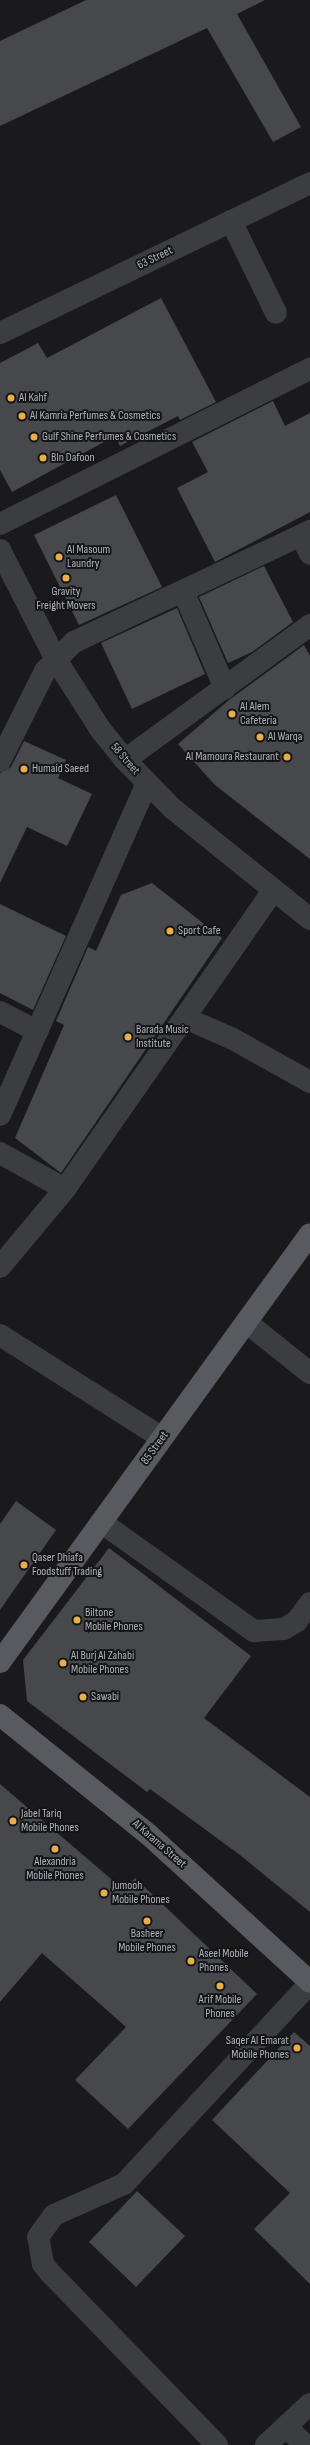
<!DOCTYPE html>
<style>
body{margin:0}
#map{position:relative;width:310px;height:2445px;overflow:hidden;background:#1a1a1c;font-family:"Sofia Sans Condensed",sans-serif}
div>[style]{position:absolute}
[style*='--x']{left:calc(var(--x)*1px);top:calc(var(--y)*1px);width:calc(var(--w)*1px);rotate:calc(var(--a)*1deg)}
.building>*{inset:0;background:#47484c}
.minor>*{height:22px;margin:-11px;padding:0 11px;transform-origin:11px;border-radius:11px;background:#3c3d41}
.major>*{height:22px;margin:-11px;padding:0 11px;transform-origin:11px;border-radius:11px;background:#585a60}
.dots>*{width:11px;height:11px;translate:-50% -50%;box-sizing:border-box;border:2px solid #151518;border-radius:50%}
span{translate:-50% -50%;white-space:nowrap;text-align:center;line-height:1.15;-webkit-text-stroke:4px #151518;paint-order:stroke}
.street-label{font-size:12px;color:#aeb2bb}
.poi-label{font-size:12px;color:#aeb2bb}
.left{translate:0 -50%;text-align:left}
.right{translate:-100% -50%;text-align:right}
</style>
<div id="map">
<div class="building">
<i style="clip-path:polygon(86px 0,265px 0,237px 14px,301px 127px,273px 142px,207px 28px,0 126px,0 41px)"></i>
<i style="clip-path:polygon(161px 298px,216px 402px,180px 420px,178px 416px,120px 446px,115px 436px,12px 492px,0 470px,0 363px,38px 343px,47px 358px)"></i>
<i style="clip-path:polygon(273px 401px,285px 426px,310px 413px,310px 512px,215px 562px,177px 488px,208px 472px,192px 442px)"></i>
<i style="clip-path:polygon(116px 495px,162px 587px,79px 625px,34px 535px)"></i>
<i style="clip-path:polygon(264px 566px,293px 622px,252px 652px,228px 663px,199px 597px)"></i>
<i style="clip-path:polygon(177px 608px,205px 674px,132px 709px,101px 643px)"></i>
<i style="clip-path:polygon(304px 645px,310px 656px,310px 859px,215px 785px,178px 744px,229px 700px)"></i>
<i style="clip-path:polygon(24px 741px,66px 760px,58px 778px,92px 794px,67px 846px,27px 827px,0 883px,0 773px,11px 767px)"></i>
<i style="clip-path:polygon(152px 883px,222px 938px,61px 1173px,15px 1138px,64px 1025px,56px 1021px,88px 947px,96px 951px,121px 895px)"></i>
<i style="clip-path:polygon(0 904px,66px 936px,33px 1010px,0 993px)"></i>
<i style="clip-path:polygon(16px 1501px,56px 1530px,0 1610px,0 1524px)"></i>
<i style="clip-path:polygon(109px 1548px,251px 1656px,204px 1718px,310px 1797px,310px 1912px,240px 1855px,150px 1789px,147px 1792px,27px 1701px,23px 1660px)"></i>
<i style="clip-path:polygon(0 1784px,124px 1890px,135px 1878px,257px 1994px,128px 2129px,75px 2080px,126px 2027px,42px 1953px,0 2002px)"></i>
<i style="clip-path:polygon(294px 2032px,310px 2046px,310px 2284px,254px 2229px,290px 2193px,212px 2120px)"></i>
<i style="clip-path:polygon(137px 2191px,185px 2236px,136px 2287px,89px 2242px)"></i>
</div>
<div class="minor">
<i style="--x:231;--y:221;--w:102;--a:63.9"></i>
<i style="--x:0;--y:333;--w:344;--a:-25.8"></i>
<i style="--x:0;--y:524;--w:347;--a:-26.6"></i>
<i style="--x:301;--y:536;--w:20;--a:63"></i>
<i style="--x:0;--y:550;--w:121;--a:63"></i>
<i style="--x:55;--y:658;--w:84;--a:57.6"></i>
<i style="--x:100;--y:729;--w:40;--a:51"></i>
<i style="--x:125;--y:760;--w:67;--a:45.6"></i>
<i style="--x:172;--y:808;--w:177;--a:38.8"></i>
<i style="--x:183;--y:591;--w:106;--a:66.6"></i>
<i style="--x:125;--y:760;--w:229;--a:-36.1"></i>
<i style="--x:0;--y:761;--w:101;--a:-63.4"></i>
<i style="--x:45;--y:671;--w:41;--a:-45"></i>
<i style="--x:74;--y:642;--w:261;--a:-25.2"></i>
<i style="--x:0;--y:1012;--w:42;--a:27.2"></i>
<i style="--x:185;--y:1018;--w:52;--a:23.6"></i>
<i style="--x:233;--y:1039;--w:88;--a:29.2"></i>
<i style="--x:0;--y:1115;--w:362;--a:-66.1"></i>
<i style="--x:0;--y:1153;--w:74;--a:29"></i>
<i style="--x:0;--y:1267;--w:102;--a:-50.2"></i>
<i style="--x:65;--y:1189;--w:363;--a:-55.1"></i>
<i style="--x:246;--y:1322;--w:82;--a:38.6"></i>
<i style="--x:0;--y:1335;--w:192;--a:32.4"></i>
<i style="--x:101;--y:1522;--w:188;--a:35.5"></i>
<i style="--x:254;--y:1631;--w:30;--a:-4"></i>
<i style="--x:284;--y:1629;--w:15;--a:-32"></i>
<i style="--x:297;--y:1621;--w:22;--a:-54"></i>
<i style="--x:286;--y:2427;--w:26;--a:43"></i>
<i style="--x:217;--y:2445;--w:238;--a:-134.1"></i>
<i style="--x:51;--y:2274;--w:13;--a:-129"></i>
<i style="--x:43;--y:2264;--w:27;--a:-100"></i>
<i style="--x:38;--y:2237;--w:27;--a:-54"></i>
<i style="--x:54;--y:2215;--w:77;--a:-23.9"></i>
<i style="--x:124;--y:2184;--w:274;--a:-47.2"></i>
<i style="--x:266;--y:2445;--w:60;--a:-43"></i>
</div>
<div class="major">
<i style="--x:0;--y:1662;--w:528;--a:-54.08"></i>
<i style="--x:0;--y:1715;--w:190;--a:38.8"></i>
<i style="--x:148;--y:1834;--w:219;--a:42.4"></i>
</div>
<div class="dots">
<i style="left:11px;top:398px;background:#e9ae46"></i>
<i style="left:22px;top:416px;background:#e9ae46"></i>
<i style="left:34px;top:437px;background:#e9ae46"></i>
<i style="left:43px;top:458px;background:#e9ae46"></i>
<i style="left:59px;top:557px;background:#e9ae46"></i>
<i style="left:66px;top:578px;background:#e9ae46"></i>
<i style="left:232px;top:714px;background:#e9ae46"></i>
<i style="left:260px;top:737px;background:#e9ae46"></i>
<i style="left:287px;top:757px;background:#e9ae46"></i>
<i style="left:24px;top:769px;background:#e9ae46"></i>
<i style="left:170px;top:931px;background:#e9ae46"></i>
<i style="left:128px;top:1037px;background:#e9ae46"></i>
<i style="left:24px;top:1565px;background:#e9ae46"></i>
<i style="left:77px;top:1620px;background:#e9ae46"></i>
<i style="left:63px;top:1663px;background:#e9ae46"></i>
<i style="left:83px;top:1697px;background:#e9ae46"></i>
<i style="left:13px;top:1821px;background:#e9ae46"></i>
<i style="left:55px;top:1849px;background:#e9ae46"></i>
<i style="left:104px;top:1893px;background:#e9ae46"></i>
<i style="left:147px;top:1921px;background:#e9ae46"></i>
<i style="left:191px;top:1961px;background:#e9ae46"></i>
<i style="left:220px;top:1986px;background:#e9ae46"></i>
<i style="left:297px;top:2048px;background:#e9ae46"></i>
</div>
<div class="street-label">
<span style="left:155px;top:258px;rotate:-26deg">63 Street</span>
<span style="left:125px;top:759px;rotate:49deg">58 Street</span>
<span style="left:155px;top:1448px;rotate:-54deg">85 Street</span>
<span style="left:159px;top:1844px;rotate:41deg">Al Karama Street</span>
</div>
<div class="poi-label">
<span class="left" style="left:19px;top:398px">Al Kahf</span>
<span class="left" style="left:30px;top:416px">Al Kamria Perfumes &amp; Cosmetics</span>
<span class="left" style="left:42px;top:437px">Gulf Shine Perfumes &amp; Cosmetics</span>
<span class="left" style="left:51px;top:458px">BIn Dafoon</span>
<span class="left" style="left:67px;top:557px">Al Masoum<br>Laundry</span>
<span style="left:66px;top:599px">Gravity<br>Freight Movers</span>
<span class="left" style="left:240px;top:714px">Al Alem<br>Cafeteria</span>
<span class="left" style="left:268px;top:737px">Al Warqa</span>
<span class="right" style="left:279px;top:757px">Al Mamoura Restaurant</span>
<span class="left" style="left:32px;top:769px">Humaid Saeed</span>
<span class="left" style="left:178px;top:931px">Sport Cafe</span>
<span class="left" style="left:136px;top:1037px">Barada Music<br>Institute</span>
<span class="left" style="left:32px;top:1565px">Qaser Dhiafa<br>Foodstuff Trading</span>
<span class="left" style="left:85px;top:1620px">Biltone<br>Mobile Phones</span>
<span class="left" style="left:71px;top:1663px">Al Burj Al Zahabi<br>Mobile Phones</span>
<span class="left" style="left:91px;top:1697px">Sawabi</span>
<span class="left" style="left:21px;top:1821px">Jabel Tariq<br>Mobile Phones</span>
<span style="left:55px;top:1869px">Alexandria<br>Mobile Phones</span>
<span class="left" style="left:112px;top:1893px">Jumooh<br>Mobile Phones</span>
<span style="left:147px;top:1941px">Basheer<br>Mobile Phones</span>
<span class="left" style="left:199px;top:1961px">Aseel Mobile<br>Phones</span>
<span style="left:220px;top:2007px">Arif Mobile<br>Phones</span>
<span class="right" style="left:289px;top:2048px">Saqer Al Emarat<br>Mobile Phones</span>
</div>
</div>
